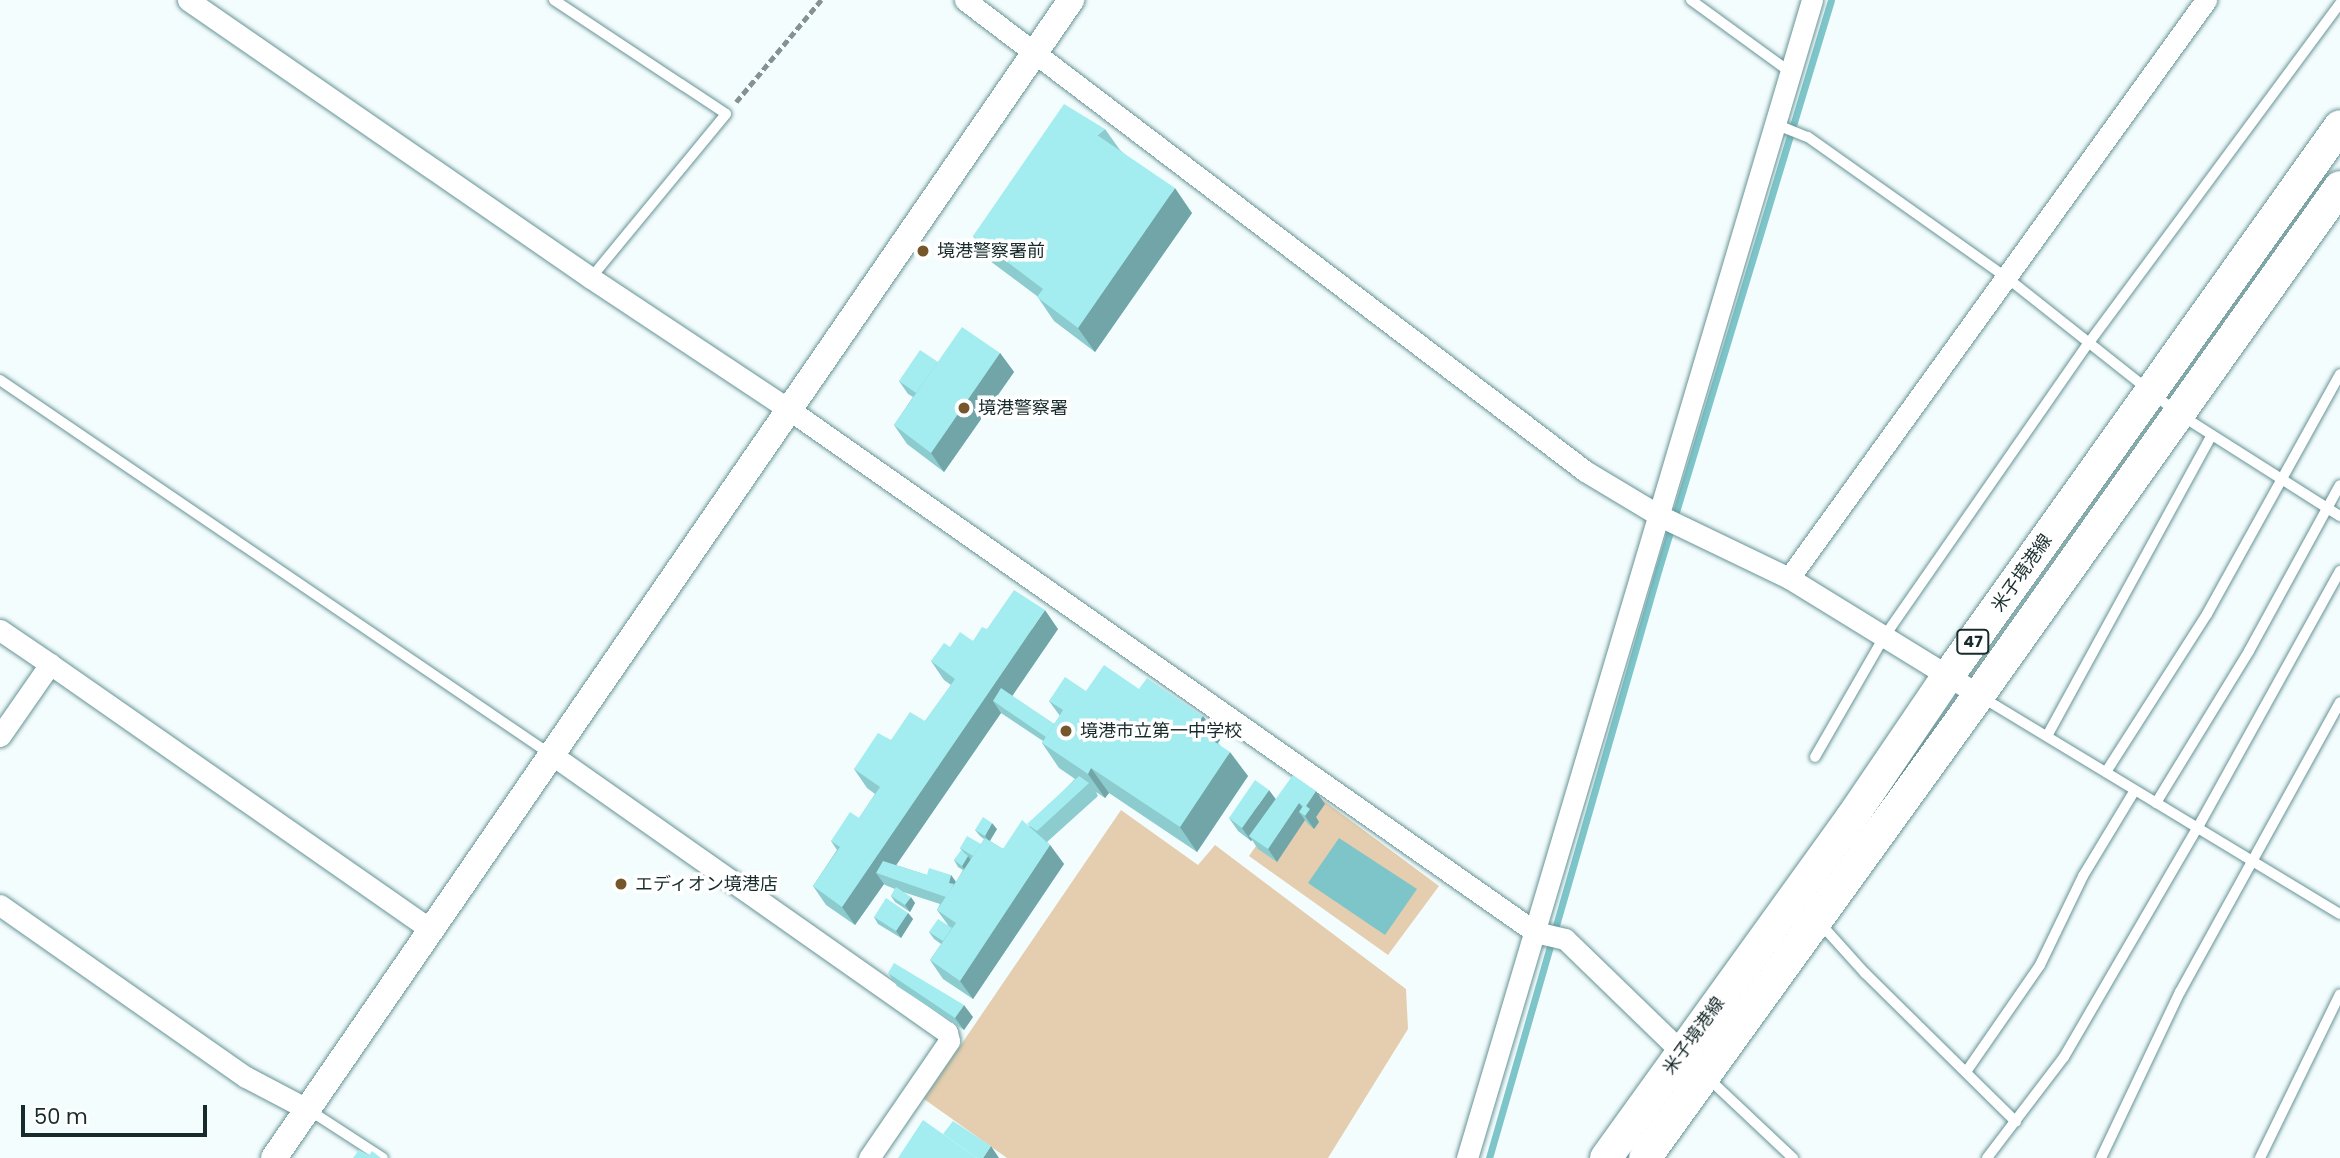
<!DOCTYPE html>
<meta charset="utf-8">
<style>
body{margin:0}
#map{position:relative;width:2340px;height:1158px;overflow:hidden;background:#f4fdfe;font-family:Poppins,"Noto Sans JP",sans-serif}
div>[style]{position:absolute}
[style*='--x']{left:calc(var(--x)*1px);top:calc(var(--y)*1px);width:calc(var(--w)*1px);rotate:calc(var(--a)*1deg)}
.green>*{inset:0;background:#e4ceaf}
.water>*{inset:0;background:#7dc5c9}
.stream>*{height:7px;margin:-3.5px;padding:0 3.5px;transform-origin:3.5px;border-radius:3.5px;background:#7dc5c9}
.path>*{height:4.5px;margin-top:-2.25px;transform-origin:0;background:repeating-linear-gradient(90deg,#849293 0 7px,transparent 0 10.5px)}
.roads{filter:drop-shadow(0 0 2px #679496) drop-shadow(0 0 2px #679496)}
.service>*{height:10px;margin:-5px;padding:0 5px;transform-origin:5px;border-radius:5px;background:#fff}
.minor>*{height:21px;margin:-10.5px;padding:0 10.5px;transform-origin:10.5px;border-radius:10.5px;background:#fff}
.tertiary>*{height:26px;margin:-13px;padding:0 13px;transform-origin:13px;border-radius:13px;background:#fff}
.primary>*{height:32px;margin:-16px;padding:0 16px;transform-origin:16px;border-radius:16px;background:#fff}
.wall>*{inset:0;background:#8ccbce}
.shaded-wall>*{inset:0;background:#72a5a8}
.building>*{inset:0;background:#a3ecf0}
.dots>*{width:19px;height:19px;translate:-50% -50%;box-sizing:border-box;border:4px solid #fff;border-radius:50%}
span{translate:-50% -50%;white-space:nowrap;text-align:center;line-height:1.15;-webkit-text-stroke:7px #fff;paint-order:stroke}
.shield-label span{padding:2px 5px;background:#fff;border:2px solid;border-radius:5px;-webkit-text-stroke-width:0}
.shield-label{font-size:16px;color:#182b2c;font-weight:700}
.poi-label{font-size:18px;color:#182b2c}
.left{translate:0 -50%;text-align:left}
.street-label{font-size:18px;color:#182b2c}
.scale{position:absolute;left:21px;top:1105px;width:186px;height:32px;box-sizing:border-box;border:4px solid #182b2c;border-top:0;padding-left:9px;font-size:21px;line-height:24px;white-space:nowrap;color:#182b2c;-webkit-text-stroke:5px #fff;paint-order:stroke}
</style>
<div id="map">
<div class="green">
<i style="clip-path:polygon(1300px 783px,1439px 886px,1388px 955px,1249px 856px)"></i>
<i style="clip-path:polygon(1121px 810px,1198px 865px,1215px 845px,1406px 989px,1408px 1029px,1328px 1158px,1007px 1158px,924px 1099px)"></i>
</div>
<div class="water">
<i style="clip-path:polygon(1339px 838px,1417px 889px,1385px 935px,1308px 883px)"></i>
</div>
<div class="stream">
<i style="--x:1489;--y:1158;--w:614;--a:-73.93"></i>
<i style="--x:1659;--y:568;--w:593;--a:-73.15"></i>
</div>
<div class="path">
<i style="--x:736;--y:102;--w:133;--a:-50.2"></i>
</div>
<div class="roads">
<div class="service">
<i style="--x:554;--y:0;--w:206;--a:33.5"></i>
<i style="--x:726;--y:114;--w:212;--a:129.5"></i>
<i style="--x:1691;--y:0;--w:122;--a:36"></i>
<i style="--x:1775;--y:124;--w:35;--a:22"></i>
<i style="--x:1808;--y:137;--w:242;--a:35.3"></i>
<i style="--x:2006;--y:277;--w:221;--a:38.4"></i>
<i style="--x:2179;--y:414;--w:191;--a:32.4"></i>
<i style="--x:0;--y:380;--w:665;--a:34.22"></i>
<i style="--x:1980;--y:696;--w:421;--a:31.2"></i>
<i style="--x:2047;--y:736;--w:343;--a:-61.3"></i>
<i style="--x:1815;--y:757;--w:138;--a:-60.1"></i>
<i style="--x:1884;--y:637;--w:357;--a:-55.2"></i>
<i style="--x:2088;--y:344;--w:424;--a:-53.5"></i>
<i style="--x:2106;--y:772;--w:188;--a:-57.4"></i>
<i style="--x:2207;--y:614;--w:274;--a:-61"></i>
<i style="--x:2156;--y:803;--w:178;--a:-58.5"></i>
<i style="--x:2249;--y:651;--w:189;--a:-61.3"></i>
<i style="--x:1819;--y:922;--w:69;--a:48"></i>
<i style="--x:1865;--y:973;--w:212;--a:44.6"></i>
<i style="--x:1966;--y:1072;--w:130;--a:-55.3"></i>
<i style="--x:2040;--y:965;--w:99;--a:-64.2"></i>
<i style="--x:2083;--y:876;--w:100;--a:-58.8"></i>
<i style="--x:1708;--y:1078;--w:117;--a:43.3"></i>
<i style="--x:309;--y:1110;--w:88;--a:33"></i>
<i style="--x:1987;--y:1158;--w:127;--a:-52.7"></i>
<i style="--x:2064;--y:1057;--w:266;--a:-59.8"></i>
<i style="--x:2198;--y:827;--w:293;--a:-61"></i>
<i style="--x:2101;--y:1158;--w:184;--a:-64.6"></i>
<i style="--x:2180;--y:992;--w:331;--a:-61.1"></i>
<i style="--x:2260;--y:1158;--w:182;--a:-64"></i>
</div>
<div class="minor">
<i style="--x:188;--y:0;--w:490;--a:34.6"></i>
<i style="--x:591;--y:278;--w:235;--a:33.6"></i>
<i style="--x:787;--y:408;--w:913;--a:35.01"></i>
<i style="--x:1535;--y:932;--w:31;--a:13"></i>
<i style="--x:1565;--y:939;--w:173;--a:44.1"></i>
<i style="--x:965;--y:0;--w:779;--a:37.22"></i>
<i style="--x:1585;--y:471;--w:87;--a:31"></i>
<i style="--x:1660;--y:516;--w:143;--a:25.7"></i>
<i style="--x:1789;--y:578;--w:223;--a:31.6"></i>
<i style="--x:1789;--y:578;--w:713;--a:-54.19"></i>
<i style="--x:0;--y:630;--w:60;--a:34.2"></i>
<i style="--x:0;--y:736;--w:88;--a:-55.2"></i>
<i style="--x:50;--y:664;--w:463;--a:34.9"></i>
<i style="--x:551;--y:754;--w:484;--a:35.1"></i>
<i style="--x:947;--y:1032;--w:9;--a:77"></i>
<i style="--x:949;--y:1041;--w:142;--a:124.4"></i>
<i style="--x:0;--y:905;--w:300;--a:35"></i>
<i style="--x:246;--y:1077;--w:69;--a:27.7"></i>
<i style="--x:1467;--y:1158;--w:1208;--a:-73.41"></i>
</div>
<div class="tertiary">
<i style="--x:274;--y:1158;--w:1406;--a:-55.46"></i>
</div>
<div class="primary">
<i style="--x:1606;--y:1158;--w:420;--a:-54.2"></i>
<i style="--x:1852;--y:817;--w:171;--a:-55.8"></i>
<i style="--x:1948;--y:676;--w:675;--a:-54.52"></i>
<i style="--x:1645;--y:1158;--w:571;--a:-54.19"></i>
<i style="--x:1979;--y:695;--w:623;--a:-54.6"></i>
</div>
</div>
<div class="wall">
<i style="clip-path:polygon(1105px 129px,1120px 150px,1192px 213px,1095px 352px,1054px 321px,1037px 296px,990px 261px,973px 236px)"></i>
<i style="clip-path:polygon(1000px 353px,1014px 372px,944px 472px,907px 444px,894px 425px,913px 397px,908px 394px,899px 381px,938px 362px)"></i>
<i style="clip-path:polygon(evenodd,987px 629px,1058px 629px,1012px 696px,1054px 724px,1060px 716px,1049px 701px,1086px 691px,1139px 689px,1203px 716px,1220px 740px,1218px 743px,1248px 776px,1197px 852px,1109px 793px,1105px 798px,1096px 792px,1098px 796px,1047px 842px,1050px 845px,1064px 864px,973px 999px,943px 979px,930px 960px,941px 944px,934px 939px,929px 932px,948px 925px,937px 910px,940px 904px,903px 892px,915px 903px,910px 912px,895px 902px,891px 896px,895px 889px,885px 885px,884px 884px,855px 925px,826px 905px,813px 886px,837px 850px,831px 841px,859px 818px,875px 794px,867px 788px,854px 769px,891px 740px,925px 721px,951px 685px,944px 680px,931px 661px,950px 647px,973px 641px,987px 629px,1001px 713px,1043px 741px,1042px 743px,1059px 768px,1075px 779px,1029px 826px,1003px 849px,990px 841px,997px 829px,975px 830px,980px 836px,984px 839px,981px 844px,960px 848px,963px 852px,954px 860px,958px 867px,963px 870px,956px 882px,951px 875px,927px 875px,896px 865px,1001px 713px)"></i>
<i style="clip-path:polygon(1275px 799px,1325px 804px,1316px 817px,1319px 822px,1314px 829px,1308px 824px,1305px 820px,1277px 862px,1258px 849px,1252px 840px,1251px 841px,1238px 831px,1229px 818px)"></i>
<i style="clip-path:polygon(908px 913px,913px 919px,901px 938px,878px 924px,874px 917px)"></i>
<i style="clip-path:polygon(888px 973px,973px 1017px,964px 1030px,897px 986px)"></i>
</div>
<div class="shaded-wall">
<i style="clip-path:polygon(1175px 188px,1192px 213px,1095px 352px,1078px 328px)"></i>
<i style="clip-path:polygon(1000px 353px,1014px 372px,944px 472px,931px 453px)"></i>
<i style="clip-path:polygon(1045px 610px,1058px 629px,1004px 708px,993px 701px,1001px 713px,888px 877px,876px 873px,884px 884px,855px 925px,842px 907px)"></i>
<i style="clip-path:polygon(1203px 716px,1220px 740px,1211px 752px,1194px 728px)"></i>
<i style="clip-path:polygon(1230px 752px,1248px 776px,1197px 852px,1180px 827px)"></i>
<i style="clip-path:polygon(1091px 768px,1109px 793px,1105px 798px,1088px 774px)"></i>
<i style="clip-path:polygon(1269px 790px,1278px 802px,1249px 836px,1252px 840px,1251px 841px,1242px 828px)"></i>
<i style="clip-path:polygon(1316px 791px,1325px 804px,1316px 817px,1319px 822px,1314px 829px,1305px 816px,1299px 812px,1305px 820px,1277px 862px,1268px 849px,1299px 803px,1307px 814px,1306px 806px)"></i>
<i style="clip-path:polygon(992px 823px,997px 829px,989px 842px,985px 836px)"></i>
<i style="clip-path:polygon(1050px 845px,1064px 864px,973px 999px,960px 981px)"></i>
<i style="clip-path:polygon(968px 856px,973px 863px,966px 872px,962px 866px)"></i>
<i style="clip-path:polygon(951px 875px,968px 899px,949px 883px)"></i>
<i style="clip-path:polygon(911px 897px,915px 903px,910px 912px,905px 905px)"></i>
<i style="clip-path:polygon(908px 913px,913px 919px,901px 938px,896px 931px)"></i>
<i style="clip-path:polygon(964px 1005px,973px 1017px,964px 1030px,955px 1018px)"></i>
<i style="clip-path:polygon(991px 1146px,999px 1158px,983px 1158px)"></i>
</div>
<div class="building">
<i style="clip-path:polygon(1064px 104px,1105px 129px,1097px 135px,1175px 188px,1078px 328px,1037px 297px,1043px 289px,973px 236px)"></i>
<i style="clip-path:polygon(962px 327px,1000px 353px,931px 453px,894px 425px)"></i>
<i style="clip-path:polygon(920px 350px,938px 362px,916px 393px,899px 381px)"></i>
<i style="clip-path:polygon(1014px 590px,1045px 610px,842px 907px,813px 886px,840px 847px,831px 841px,850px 812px,859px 818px,880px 787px,854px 769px,878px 733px,891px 740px,910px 712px,925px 721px,955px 679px,931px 661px,944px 643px,950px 647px,960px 632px,973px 641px,982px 627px,987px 629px)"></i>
<i style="clip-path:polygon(1104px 665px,1139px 689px,1147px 678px,1203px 716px,1194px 728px,1230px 752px,1180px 827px,1091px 768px,1088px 774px,1042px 743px,1063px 710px,1049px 701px,1065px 677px,1086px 691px)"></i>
<i style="clip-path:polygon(1001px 688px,1054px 724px,1046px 737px,993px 701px)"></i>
<i style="clip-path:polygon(1293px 775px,1316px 791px,1306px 806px,1310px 809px,1305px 816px,1299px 812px,1303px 806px,1299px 803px,1268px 849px,1249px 836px)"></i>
<i style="clip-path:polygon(1079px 776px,1089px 783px,1037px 831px,1027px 824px)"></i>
<i style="clip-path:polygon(1255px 780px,1269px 790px,1242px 828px,1229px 818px)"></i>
<i style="clip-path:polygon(983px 817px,992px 823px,985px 836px,975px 830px)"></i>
<i style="clip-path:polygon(1022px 820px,1050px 845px,960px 981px,930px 960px,956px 923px,937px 910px,985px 838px,1003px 849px)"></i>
<i style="clip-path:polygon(967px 836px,981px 844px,973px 856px,960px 848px)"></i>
<i style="clip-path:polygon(961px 850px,968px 856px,962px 866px,954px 860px)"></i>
<i style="clip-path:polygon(883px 861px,927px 875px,929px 868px,951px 875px,949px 883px,954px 884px,946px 897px,876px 873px)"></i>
<i style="clip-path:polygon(896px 887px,911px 897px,905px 905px,891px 896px)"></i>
<i style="clip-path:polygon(886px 898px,908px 913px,896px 931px,874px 917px)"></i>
<i style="clip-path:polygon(938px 919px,952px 928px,943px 941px,929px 932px)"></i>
<i style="clip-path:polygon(894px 963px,964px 1005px,955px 1018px,888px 973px)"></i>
<i style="clip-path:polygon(923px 1120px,977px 1158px,898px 1158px)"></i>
<i style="clip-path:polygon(953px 1121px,991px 1146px,983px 1158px,977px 1158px,943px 1134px)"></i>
<i style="clip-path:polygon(359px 1150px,369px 1155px,372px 1151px,381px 1158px,353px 1158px)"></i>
</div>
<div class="dots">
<i style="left:923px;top:251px;background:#75572b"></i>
<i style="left:964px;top:408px;background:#75572b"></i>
<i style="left:1066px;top:731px;background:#75572b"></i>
<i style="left:621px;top:884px;background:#75572b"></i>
</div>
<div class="shield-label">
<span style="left:1973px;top:642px">47</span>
</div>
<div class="poi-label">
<span class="left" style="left:937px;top:251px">境港警察署前</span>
<span class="left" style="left:978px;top:408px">境港警察署</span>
<span class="left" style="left:1080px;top:731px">境港市立第一中学校</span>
<span class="left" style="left:635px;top:884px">エディオン境港店</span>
</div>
<div class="street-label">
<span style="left:2022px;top:573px;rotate:-55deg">米子境港線</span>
<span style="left:1694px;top:1036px;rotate:-54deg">米子境港線</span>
</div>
<div class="scale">50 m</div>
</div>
